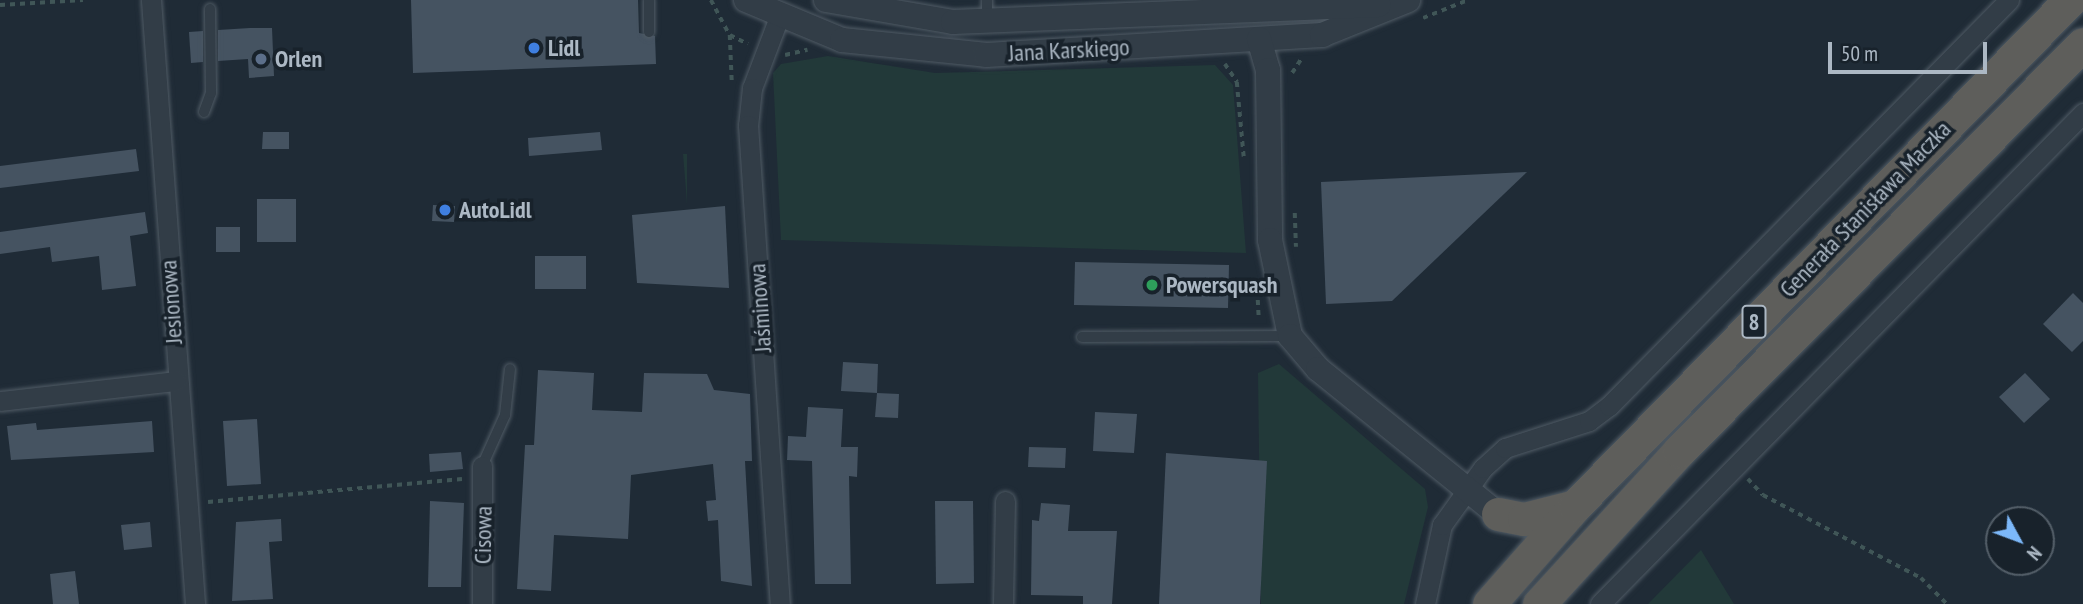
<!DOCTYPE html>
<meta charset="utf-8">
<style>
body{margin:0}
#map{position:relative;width:2083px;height:604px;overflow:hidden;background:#1f2b36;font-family:"PT Sans Narrow",sans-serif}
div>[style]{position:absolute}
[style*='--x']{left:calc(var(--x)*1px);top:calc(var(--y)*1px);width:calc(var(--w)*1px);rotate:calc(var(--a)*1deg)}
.green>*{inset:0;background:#223939}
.building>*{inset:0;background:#455361}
.path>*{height:3.5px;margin-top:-1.75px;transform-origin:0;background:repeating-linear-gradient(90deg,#405657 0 5px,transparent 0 10px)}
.roads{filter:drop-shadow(0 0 2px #505b65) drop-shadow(0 0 2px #505b65)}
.service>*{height:10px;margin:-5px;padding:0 5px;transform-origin:5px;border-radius:5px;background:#323d47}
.minor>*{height:19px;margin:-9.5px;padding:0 9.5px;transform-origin:9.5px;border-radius:9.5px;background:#323d47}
.tertiary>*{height:24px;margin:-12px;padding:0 12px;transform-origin:12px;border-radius:12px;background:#323d47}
.trunk>*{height:33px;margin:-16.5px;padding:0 16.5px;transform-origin:16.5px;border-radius:16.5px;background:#5e5e5b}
.dots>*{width:19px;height:19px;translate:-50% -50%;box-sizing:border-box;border:4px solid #18222b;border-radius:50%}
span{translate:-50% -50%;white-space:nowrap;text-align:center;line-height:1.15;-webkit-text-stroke:7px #18222b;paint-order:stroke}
.shield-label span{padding:2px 5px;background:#18222b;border:2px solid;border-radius:5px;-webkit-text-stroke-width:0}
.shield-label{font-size:23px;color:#acb8c4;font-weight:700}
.poi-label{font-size:24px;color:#acb8c4;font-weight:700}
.left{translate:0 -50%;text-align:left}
.street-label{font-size:24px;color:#acb8c4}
.north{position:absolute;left:1985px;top:506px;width:70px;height:70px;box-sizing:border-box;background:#18222b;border:2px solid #535e68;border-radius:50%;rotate:131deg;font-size:19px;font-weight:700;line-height:28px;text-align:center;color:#acb8c4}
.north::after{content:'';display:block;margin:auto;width:24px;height:32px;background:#7cb8f9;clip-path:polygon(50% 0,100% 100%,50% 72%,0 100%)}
.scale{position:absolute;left:1828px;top:42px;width:159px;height:32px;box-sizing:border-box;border:4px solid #acb8c4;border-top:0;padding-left:9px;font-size:21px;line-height:24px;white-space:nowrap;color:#acb8c4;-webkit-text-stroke:5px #18222b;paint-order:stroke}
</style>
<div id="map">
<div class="green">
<i style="clip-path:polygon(828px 56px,935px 73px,1215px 65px,1233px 85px,1246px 253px,781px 240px,773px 73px,781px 64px)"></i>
<i style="clip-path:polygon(683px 154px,687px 154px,687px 205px,686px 190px)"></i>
<i style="clip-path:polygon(1279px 364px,1425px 489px,1428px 507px,1404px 604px,1261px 604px,1258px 373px)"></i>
<i style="clip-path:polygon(1701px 550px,1734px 604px,1648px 604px)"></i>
</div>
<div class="building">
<i style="clip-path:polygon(411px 0,638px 0,639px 33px,655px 36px,656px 64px,413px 73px)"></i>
<i style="clip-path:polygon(250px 28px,272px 28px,274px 76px,249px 78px,248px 59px,218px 61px,218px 30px)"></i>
<i style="clip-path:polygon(203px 31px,203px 62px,191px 63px,189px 32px)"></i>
<i style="clip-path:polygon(263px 132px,289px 132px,289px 149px,262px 149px)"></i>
<i style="clip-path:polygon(600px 132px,602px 150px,529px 156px,528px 138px)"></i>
<i style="clip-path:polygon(136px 149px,139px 171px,0 188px,0 166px)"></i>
<i style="clip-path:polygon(1527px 172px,1392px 301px,1326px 304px,1321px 182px)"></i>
<i style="clip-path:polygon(257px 199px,296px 199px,296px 242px,257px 242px)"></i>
<i style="clip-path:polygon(433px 205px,455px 206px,454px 222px,432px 221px)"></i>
<i style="clip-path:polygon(725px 206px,729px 288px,637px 283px,632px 215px)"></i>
<i style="clip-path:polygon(145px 212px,148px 233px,130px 236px,136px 286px,102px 290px,99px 256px,52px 262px,50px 247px,0 254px,0 232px)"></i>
<i style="clip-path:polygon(216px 227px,240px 227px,240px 252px,216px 252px)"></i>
<i style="clip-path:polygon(535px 256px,586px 256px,586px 289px,535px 289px)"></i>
<i style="clip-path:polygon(1075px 262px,1229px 265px,1228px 308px,1074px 305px)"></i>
<i style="clip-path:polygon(2073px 293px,2083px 303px,2083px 341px,2072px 352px,2043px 324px)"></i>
<i style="clip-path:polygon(843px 362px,878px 364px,877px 393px,841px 391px)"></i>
<i style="clip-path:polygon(538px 370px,594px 373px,592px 410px,642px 412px,644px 373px,707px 374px,714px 390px,750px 394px,752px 461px,745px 461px,752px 586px,721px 581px,718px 520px,708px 521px,706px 501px,716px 500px,713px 464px,631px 475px,628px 539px,554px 535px,551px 591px,517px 589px,525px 445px,534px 445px)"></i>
<i style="clip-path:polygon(2025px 373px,2050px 399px,2024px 423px,1999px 397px)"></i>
<i style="clip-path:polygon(877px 393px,899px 394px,898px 418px,875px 417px)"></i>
<i style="clip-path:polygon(808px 407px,843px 409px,841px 447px,858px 447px,857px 477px,849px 476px,851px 584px,815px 584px,812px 461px,787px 460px,788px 436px,806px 437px)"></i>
<i style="clip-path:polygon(1095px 412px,1137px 414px,1134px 453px,1093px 451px)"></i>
<i style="clip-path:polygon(257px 419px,261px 484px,227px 486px,223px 421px)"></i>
<i style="clip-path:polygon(152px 421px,154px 452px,11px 460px,7px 426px,36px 423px,37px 430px)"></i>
<i style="clip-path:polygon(1029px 447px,1066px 448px,1065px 468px,1028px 467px)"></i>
<i style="clip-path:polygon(461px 452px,463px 469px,430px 472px,429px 454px)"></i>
<i style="clip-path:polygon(1166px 453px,1267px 461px,1260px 604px,1159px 604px)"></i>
<i style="clip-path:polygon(430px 501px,464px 503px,461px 587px,428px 587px)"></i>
<i style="clip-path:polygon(935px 501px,973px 501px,974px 583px,936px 584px)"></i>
<i style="clip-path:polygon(1041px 503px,1070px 505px,1068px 531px,1117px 531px,1112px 604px,1083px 604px,1083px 596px,1031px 595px,1032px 520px,1039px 521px)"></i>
<i style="clip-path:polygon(281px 519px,282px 541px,269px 542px,273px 599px,232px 601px,236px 522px)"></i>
<i style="clip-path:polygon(150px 522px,152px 547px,124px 550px,121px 525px)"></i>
<i style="clip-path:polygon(75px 571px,79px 604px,53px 604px,50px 574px)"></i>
</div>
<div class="path">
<i style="--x:711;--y:0;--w:40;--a:62"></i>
<i style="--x:730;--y:35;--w:20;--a:27"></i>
<i style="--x:0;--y:5;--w:83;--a:-3.4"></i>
<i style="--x:1423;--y:18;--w:48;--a:-21.8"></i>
<i style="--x:730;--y:35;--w:47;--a:87.6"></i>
<i style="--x:785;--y:55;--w:23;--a:-13"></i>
<i style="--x:1225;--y:64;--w:22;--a:56"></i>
<i style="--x:1237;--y:82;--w:75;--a:84.7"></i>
<i style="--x:1292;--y:73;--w:17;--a:-57"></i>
<i style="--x:1295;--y:213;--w:34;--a:88"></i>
<i style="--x:1258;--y:300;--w:20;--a:87"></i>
<i style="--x:1748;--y:479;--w:22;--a:47"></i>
<i style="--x:1763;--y:495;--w:178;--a:27.7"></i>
<i style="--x:1921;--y:578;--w:37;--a:45"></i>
<i style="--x:208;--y:502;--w:255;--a:-5.2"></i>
</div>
<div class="roads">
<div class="service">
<i style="--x:649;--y:0;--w:32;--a:90"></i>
<i style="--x:987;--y:0;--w:20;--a:90"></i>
<i style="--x:204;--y:112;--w:20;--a:-70"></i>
<i style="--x:211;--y:93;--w:84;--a:-90.7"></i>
<i style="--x:1082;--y:337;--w:206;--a:-0.3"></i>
<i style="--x:482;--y:466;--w:56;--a:-65.7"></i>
<i style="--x:505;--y:415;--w:46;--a:-83.8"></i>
</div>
<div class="minor">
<i style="--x:151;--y:0;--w:606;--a:85.83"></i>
<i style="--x:779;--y:17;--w:76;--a:110.8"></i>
<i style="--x:752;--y:88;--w:37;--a:96"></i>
<i style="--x:748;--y:125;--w:480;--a:86.2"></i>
<i style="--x:0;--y:401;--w:177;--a:-6.5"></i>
<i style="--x:482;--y:604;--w:138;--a:-90"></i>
<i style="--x:1003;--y:604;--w:103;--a:-88.9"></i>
<i style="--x:1425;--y:604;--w:81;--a:-77.9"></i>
<i style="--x:1442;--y:525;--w:70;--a:-54.3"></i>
<i style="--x:1483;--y:468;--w:30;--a:-42"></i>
<i style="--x:1505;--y:448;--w:88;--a:-17.8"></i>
<i style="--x:1589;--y:421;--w:25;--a:-37"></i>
<i style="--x:1609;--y:406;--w:570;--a:-45.43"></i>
<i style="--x:1600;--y:604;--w:689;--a:-45.47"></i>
</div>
<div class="tertiary">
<i style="--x:746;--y:0;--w:104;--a:22.6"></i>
<i style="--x:842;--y:40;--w:145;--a:5.9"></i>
<i style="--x:986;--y:55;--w:337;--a:-3.4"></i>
<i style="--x:1322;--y:35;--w:93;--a:-22.1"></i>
<i style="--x:826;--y:0;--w:129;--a:9.8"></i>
<i style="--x:953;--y:22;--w:426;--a:-2.3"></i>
<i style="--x:1259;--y:39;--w:32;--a:74"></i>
<i style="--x:1268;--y:70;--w:170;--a:89.3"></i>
<i style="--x:1270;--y:240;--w:98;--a:78.2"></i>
<i style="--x:1290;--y:336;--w:43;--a:49.7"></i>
<i style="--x:1318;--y:369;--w:231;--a:38.9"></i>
</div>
<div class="trunk">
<i style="--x:1498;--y:514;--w:26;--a:11"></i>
<i style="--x:1524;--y:519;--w:53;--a:-14.3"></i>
<i style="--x:1489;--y:604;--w:130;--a:-48.7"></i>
<i style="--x:1575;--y:506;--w:708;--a:-45.63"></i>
<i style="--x:1539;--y:604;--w:207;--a:-47.5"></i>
<i style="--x:1679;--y:451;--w:573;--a:-45.21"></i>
</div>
</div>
<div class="dots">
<i style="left:534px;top:48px;background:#3f7fe0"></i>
<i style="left:261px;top:59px;background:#5c6f8a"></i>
<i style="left:445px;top:210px;background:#3f7fe0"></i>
<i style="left:1152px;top:285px;background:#2e9e5b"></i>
</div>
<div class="shield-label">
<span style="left:1754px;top:322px">8</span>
</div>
<div class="poi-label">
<span class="left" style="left:548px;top:48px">Lidl</span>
<span class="left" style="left:275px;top:59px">Orlen</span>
<span class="left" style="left:459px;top:210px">AutoLidl</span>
<span class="left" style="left:1166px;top:285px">Powersquash</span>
</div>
<div class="street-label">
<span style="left:1069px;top:50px;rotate:-3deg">Jana Karskiego</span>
<span style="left:1865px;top:209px;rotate:-46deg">Generała Stanisława Maczka</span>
<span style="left:171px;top:302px;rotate:-94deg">Jesionowa</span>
<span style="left:760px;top:308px;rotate:-94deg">Jaśminowa</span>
<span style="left:483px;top:535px;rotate:-89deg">Cisowa</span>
</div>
<div class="north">N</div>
<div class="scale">50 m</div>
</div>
